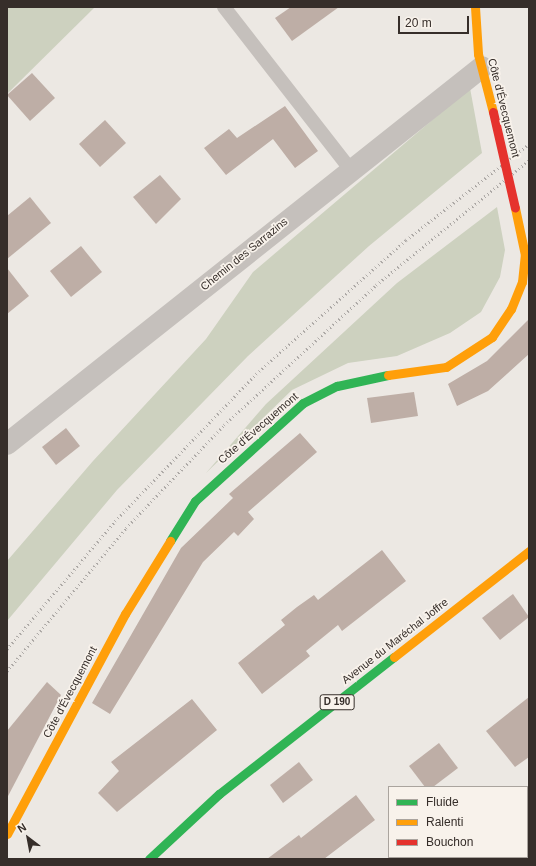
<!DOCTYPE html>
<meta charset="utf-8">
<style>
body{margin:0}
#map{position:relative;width:536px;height:866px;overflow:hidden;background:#ece8e3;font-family:Arial,sans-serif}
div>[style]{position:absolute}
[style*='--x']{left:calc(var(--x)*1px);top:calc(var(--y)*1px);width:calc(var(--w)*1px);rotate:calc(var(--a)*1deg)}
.green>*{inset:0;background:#cdd1bf}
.building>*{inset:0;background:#beaea6}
.lane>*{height:14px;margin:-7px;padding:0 7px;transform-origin:7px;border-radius:7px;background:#c5c0bc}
.street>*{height:22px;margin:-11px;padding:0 11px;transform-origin:11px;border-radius:11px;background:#c5c0bc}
.fast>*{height:9px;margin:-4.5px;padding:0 4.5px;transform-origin:4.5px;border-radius:4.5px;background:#30b455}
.slow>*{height:9px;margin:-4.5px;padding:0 4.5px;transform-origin:4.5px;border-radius:4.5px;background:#ff9f0a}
.rail>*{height:3px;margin-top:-1.5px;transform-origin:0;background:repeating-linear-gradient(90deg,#ada9a6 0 1px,transparent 0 4px)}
.jam-bridge>*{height:9px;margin:-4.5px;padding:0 4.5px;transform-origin:4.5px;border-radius:4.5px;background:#e5322d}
span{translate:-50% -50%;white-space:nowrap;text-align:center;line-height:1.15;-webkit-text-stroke:3.5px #f8f2eb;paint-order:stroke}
.shield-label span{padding:1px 3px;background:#f8f2eb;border:1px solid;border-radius:3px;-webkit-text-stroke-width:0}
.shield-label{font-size:10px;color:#362e2a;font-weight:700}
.street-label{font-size:11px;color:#362e2a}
.frame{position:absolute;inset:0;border:8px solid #362e2a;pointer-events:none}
.legend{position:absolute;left:388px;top:786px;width:140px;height:72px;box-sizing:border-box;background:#f8f2eb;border:1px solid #aaa49e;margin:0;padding:5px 7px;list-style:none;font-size:12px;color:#362e2a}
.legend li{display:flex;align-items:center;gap:8px;height:20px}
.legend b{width:20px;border:1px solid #aaa49e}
.north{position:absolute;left:8px;top:818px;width:40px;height:40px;-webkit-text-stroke:3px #f8f2eb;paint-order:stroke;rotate:328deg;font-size:11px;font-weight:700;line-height:16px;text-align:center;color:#362e2a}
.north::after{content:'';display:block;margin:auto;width:14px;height:18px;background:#362e2a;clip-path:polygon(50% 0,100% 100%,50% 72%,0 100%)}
.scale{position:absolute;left:398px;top:16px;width:71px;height:18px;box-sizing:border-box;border:2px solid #362e2a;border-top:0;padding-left:5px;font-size:12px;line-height:14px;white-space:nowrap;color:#362e2a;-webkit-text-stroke:3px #f8f2eb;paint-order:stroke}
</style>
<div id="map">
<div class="green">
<i style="clip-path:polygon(7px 7px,95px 7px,7px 94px)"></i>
<i style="clip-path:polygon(470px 88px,482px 153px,369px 246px,248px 356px,117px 490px,7px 621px,7px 561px,93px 461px,206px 339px,253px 272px)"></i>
<i style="clip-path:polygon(497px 207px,505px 250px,500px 277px,481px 312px,450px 333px,397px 356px,348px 363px,292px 390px,206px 473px,266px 404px,397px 283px)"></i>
</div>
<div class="building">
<i style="clip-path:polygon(291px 7px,339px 7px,292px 41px,275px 18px)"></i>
<i style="clip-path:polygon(32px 73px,55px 98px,30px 121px,7px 95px)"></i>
<i style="clip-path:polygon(285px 106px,318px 151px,295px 168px,273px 139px,226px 175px,204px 148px,229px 129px,237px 138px)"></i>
<i style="clip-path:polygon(105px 120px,126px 143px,100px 167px,79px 144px)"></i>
<i style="clip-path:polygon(160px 175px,181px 199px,156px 224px,133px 197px)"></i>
<i style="clip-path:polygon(30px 197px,51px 223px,7px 259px,7px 216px)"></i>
<i style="clip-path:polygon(81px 246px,102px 272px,71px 297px,50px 271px)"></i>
<i style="clip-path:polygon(7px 268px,29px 296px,7px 314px)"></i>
<i style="clip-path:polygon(529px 319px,529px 354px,488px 391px,457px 406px,448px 384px,487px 361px)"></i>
<i style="clip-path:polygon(414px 392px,418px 416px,371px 423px,367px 398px)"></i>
<i style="clip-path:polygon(66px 428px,80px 446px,56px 465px,42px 447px)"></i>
<i style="clip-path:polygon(300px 433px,317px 452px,248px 512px,254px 519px,238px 536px,234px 532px,203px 562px,110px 714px,92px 703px,181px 548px,233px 498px,229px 494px)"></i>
<i style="clip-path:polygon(382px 550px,406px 581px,342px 631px,338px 625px,306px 651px,310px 656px,262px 694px,238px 663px,285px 625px,281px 620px,297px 607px,314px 595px,318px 600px)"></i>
<i style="clip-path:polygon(513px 594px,529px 617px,500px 640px,482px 618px)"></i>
<i style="clip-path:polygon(47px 682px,61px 695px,7px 798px,7px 731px)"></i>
<i style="clip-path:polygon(529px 697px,529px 757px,515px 767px,486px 731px)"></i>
<i style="clip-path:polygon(192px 699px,217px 730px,117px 812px,98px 793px,119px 771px,111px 762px)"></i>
<i style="clip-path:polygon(439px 743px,458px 768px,433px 787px,425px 787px,409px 766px)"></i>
<i style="clip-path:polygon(299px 762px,313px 780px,283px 803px,270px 785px)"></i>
<i style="clip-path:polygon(356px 795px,375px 820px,324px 859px,267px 859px,299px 835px,301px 838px)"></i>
</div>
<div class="lane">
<i style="--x:224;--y:7;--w:205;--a:52.1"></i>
</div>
<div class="street">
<i style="--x:7;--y:444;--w:606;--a:-38.44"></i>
</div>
<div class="fast">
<i style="--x:170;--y:541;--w:47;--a:-58"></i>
<i style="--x:195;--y:501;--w:146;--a:-42.2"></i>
<i style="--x:303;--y:403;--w:38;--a:-27"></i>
<i style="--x:337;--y:386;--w:52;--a:-12.2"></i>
<i style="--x:149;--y:859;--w:96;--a:-42.9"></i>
<i style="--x:219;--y:794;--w:222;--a:-38.1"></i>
</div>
<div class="slow">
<i style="--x:475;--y:7;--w:47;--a:86.3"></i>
<i style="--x:478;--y:54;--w:60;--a:75.5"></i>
<i style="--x:388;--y:375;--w:59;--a:-7.9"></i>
<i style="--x:446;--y:367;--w:55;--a:-33.1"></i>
<i style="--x:492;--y:337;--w:34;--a:-56"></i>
<i style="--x:511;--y:309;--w:29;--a:-68"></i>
<i style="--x:522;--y:282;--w:27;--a:-84"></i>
<i style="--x:525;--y:255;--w:48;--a:-102"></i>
<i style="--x:394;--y:657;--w:172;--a:-38.1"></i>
<i style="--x:7;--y:834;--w:250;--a:-61.8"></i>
<i style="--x:125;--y:614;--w:86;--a:-58.3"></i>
</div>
<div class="rail">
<i style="--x:7;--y:649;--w:167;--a:-49.8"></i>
<i style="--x:115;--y:521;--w:204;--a:-46.2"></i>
<i style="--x:256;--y:374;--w:201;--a:-41.8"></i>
<i style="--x:406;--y:240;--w:156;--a:-38"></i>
<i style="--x:7;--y:671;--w:186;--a:-50.2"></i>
<i style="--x:126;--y:528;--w:142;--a:-46.4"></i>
<i style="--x:224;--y:425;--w:207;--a:-42.6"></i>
<i style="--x:376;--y:285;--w:198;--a:-39.2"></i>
</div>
<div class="jam-bridge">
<i style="--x:493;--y:112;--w:98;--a:77.1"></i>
</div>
<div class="shield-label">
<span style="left:337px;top:702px">D 190</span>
</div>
<div class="street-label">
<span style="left:504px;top:108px;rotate:76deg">Côte d'Évecquemont</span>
<span style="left:244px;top:254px;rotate:-39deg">Chemin des Sarrazins</span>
<span style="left:258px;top:428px;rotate:-41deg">Côte d'Évecquemont</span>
<span style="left:395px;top:641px;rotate:-38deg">Avenue du Maréchal Joffre</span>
<span style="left:70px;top:692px;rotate:-62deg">Côte d'Évecquemont</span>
</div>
<div class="frame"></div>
<ul class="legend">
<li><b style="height:5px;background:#30b455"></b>Fluide</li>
<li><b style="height:5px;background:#ff9f0a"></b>Ralenti</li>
<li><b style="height:5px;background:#e5322d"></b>Bouchon</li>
</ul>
<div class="north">N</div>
<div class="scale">20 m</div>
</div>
